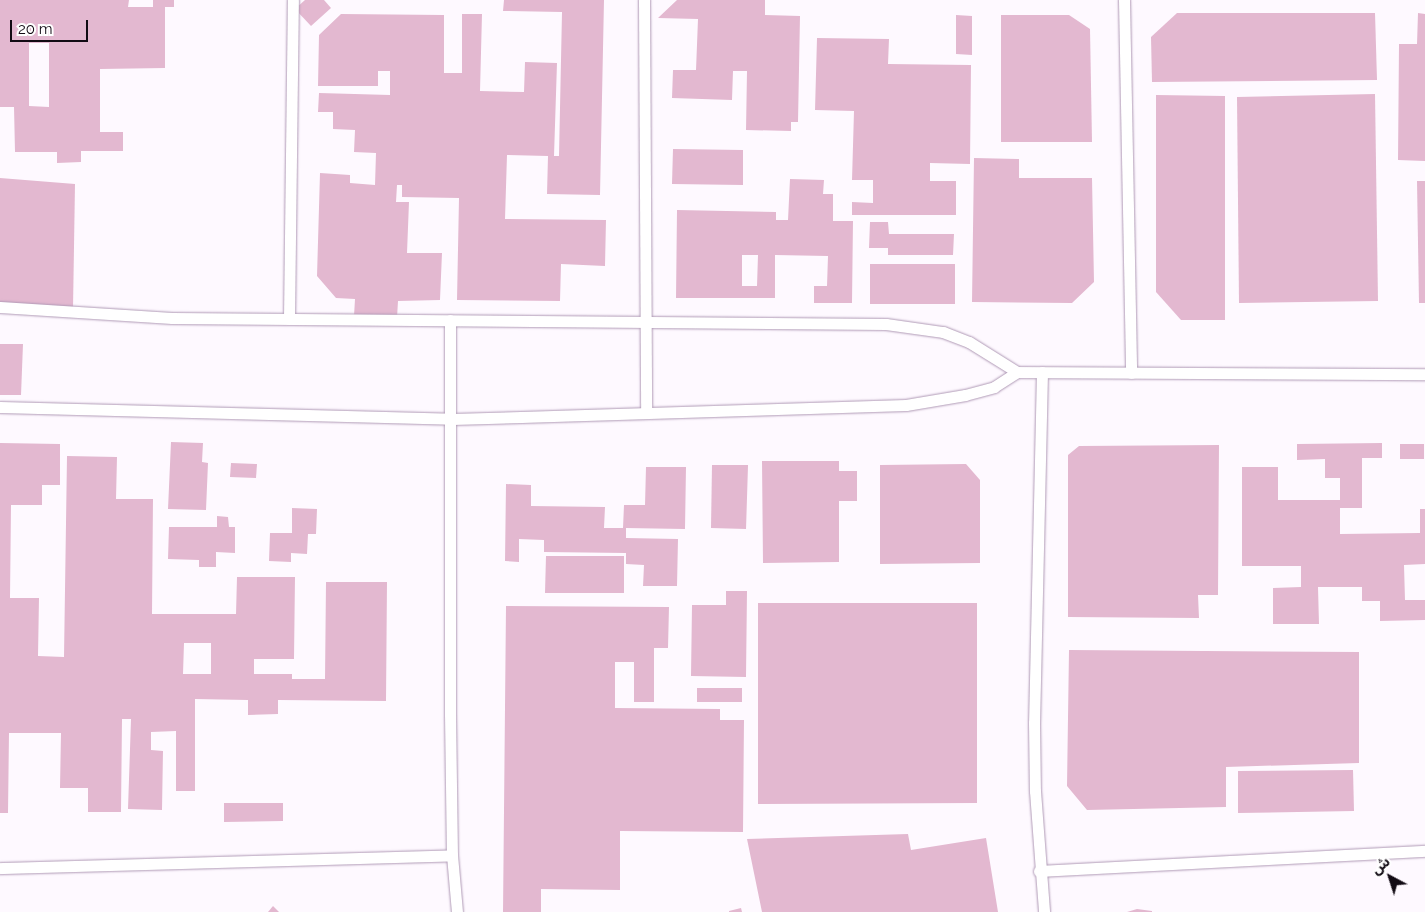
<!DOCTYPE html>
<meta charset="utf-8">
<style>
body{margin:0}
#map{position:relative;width:1425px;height:912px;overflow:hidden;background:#fef9ff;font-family:Raleway,"Noto Sans Arabic",sans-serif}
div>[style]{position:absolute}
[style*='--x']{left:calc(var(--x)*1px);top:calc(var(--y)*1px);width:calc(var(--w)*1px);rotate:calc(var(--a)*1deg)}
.building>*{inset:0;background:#e3b8d0}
.roads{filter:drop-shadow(0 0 1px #b09ab6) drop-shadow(0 0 1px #b09ab6)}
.lane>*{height:11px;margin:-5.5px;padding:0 5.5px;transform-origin:5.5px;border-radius:5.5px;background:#fff}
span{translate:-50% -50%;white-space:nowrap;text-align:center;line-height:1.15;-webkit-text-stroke:4px #fff;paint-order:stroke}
.north{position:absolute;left:1365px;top:852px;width:50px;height:50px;-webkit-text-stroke:4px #fff;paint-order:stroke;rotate:320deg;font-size:14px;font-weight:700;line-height:20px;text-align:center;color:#120b14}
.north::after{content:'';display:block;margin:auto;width:18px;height:22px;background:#120b14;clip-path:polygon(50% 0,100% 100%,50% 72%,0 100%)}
.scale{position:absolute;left:10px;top:20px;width:78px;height:22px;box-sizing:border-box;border:2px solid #120b14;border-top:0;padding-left:6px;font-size:15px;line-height:18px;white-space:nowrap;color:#120b14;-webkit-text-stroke:4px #fff;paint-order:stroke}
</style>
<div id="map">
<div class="building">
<i style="clip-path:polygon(evenodd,0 0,129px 0,128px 7px,153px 7px,153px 0,174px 0,174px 7px,165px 7px,165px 68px,100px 69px,100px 132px,123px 132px,123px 151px,81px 151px,81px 162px,57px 163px,57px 152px,15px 152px,14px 107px,0 107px,0 0,29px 43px,49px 43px,49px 107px,29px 106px,29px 43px)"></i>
<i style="clip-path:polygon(305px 0,324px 0,331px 8px,311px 26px,295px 9px)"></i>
<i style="clip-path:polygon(504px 0,604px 0,600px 195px,547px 194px,548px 156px,507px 155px,505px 219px,606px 220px,605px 266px,561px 264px,560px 301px,457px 300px,459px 198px,402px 197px,402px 185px,397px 185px,396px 202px,409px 202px,407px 253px,442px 253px,440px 300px,398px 301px,397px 318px,354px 316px,355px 299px,336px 298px,317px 276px,320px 173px,350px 175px,350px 183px,375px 185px,376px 153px,354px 152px,355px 130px,333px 129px,333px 112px,318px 112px,319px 93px,390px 95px,390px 71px,378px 71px,378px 86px,318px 86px,319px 35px,341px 14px,444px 15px,444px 73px,462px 73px,462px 14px,482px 14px,480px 91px,524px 92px,525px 62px,557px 63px,554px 156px,559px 156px,562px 12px,503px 11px)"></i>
<i style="clip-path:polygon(677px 0,765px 0,765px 15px,800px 16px,798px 122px,791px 122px,791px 131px,746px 130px,747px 71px,733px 71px,732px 100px,672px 98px,673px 70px,696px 70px,698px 19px,658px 18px)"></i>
<i style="clip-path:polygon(1177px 13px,1375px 13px,1377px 80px,1152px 82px,1151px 37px)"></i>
<i style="clip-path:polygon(1418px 13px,1425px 14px,1425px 161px,1398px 160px,1399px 44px,1417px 44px)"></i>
<i style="clip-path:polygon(956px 15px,972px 16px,972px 55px,956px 54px)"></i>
<i style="clip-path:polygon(1001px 15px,1069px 15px,1090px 29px,1092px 142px,1001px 142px)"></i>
<i style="clip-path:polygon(817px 38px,889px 39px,888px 64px,971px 65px,970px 164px,930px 163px,930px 181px,956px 181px,956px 215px,852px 215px,852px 202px,873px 203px,873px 180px,852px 180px,854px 111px,815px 110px)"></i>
<i style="clip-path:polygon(1375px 94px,1378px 301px,1239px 303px,1237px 97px)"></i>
<i style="clip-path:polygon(1156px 95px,1225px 96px,1225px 320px,1181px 320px,1156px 292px)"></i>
<i style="clip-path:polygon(673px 149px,743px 150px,743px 185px,672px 184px)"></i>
<i style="clip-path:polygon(974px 158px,1019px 159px,1019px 178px,1092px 178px,1094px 282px,1072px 303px,972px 302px)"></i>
<i style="clip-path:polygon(0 178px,75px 184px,73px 309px,0 302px)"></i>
<i style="clip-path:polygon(evenodd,790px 179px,824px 180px,823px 194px,833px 194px,833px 221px,853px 221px,852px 303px,814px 303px,814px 286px,827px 286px,828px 256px,775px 255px,775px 298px,676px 298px,677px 210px,776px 212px,776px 220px,788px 220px,790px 179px,742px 255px,758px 255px,757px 286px,742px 286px,742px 255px)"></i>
<i style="clip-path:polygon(1417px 181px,1425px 181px,1425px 303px,1419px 303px)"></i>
<i style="clip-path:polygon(870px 222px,888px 222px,889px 234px,954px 234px,953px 255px,888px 255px,888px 248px,869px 248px)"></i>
<i style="clip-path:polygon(870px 264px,955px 264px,955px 304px,870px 304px)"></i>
<i style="clip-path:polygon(0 344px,23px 344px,21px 395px,0 395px)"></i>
<i style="clip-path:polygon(171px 442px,203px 443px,202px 462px,208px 463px,206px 510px,168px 509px)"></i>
<i style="clip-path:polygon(evenodd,0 443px,60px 444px,60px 485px,42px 485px,42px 505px,11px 505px,10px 598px,39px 598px,38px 656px,64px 657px,67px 456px,117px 457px,116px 499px,153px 499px,152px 614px,236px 614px,237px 577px,295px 577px,294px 659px,254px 659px,254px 674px,292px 674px,292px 679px,325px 679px,326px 582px,387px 582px,386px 701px,278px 700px,278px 714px,248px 715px,248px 700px,195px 699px,195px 791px,176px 791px,176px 731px,151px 732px,151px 750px,163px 751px,162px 810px,128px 809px,131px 719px,122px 719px,121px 812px,88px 812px,88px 788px,60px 788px,61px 733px,9px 733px,8px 813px,0 813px,0 443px,184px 643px,211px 643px,211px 674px,183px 674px,184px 643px)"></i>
<i style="clip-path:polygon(1382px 443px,1382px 458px,1362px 458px,1362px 508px,1340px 508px,1340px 534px,1420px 533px,1420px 509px,1425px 509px,1425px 564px,1404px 565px,1405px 600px,1425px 600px,1425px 620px,1380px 621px,1380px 601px,1362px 601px,1362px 587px,1318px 587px,1319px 624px,1273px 624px,1273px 588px,1301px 587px,1301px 566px,1242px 566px,1242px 467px,1278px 467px,1278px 500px,1340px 500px,1340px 478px,1325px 478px,1325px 459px,1297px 460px,1297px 444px)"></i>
<i style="clip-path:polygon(1400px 444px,1424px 444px,1424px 459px,1400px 459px)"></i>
<i style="clip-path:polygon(1219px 445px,1218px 595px,1198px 595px,1199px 618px,1068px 617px,1068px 455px,1079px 446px)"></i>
<i style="clip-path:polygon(762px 461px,839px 461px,839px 471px,857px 471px,857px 501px,839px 501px,839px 562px,763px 563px)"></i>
<i style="clip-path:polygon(231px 463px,257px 464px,256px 478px,230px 477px)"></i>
<i style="clip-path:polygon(966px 464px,980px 480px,980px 563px,880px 564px,880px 465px)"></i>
<i style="clip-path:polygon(712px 465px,748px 465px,746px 529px,711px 528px)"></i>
<i style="clip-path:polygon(646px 467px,686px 467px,685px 529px,626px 528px,626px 538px,678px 539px,677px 586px,643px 586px,644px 565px,626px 564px,626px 553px,544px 552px,544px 540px,519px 539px,519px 562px,505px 561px,506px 484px,531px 485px,531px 506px,605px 507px,604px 528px,623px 528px,624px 505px,645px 505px)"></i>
<i style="clip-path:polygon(292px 508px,317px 509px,316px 534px,308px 534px,307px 554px,291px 553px,291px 562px,269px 561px,270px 533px,292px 533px)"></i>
<i style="clip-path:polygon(217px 516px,228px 517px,229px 527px,235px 527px,235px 553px,216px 552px,216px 567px,199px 567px,199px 560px,168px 559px,169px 527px,217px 527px)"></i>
<i style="clip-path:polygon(546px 556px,624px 556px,624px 593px,545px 593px)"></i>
<i style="clip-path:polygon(726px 591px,747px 591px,746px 677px,691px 676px,692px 605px,726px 605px)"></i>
<i style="clip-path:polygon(758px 603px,977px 603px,977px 803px,758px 804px)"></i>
<i style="clip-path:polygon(506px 606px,669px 607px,668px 648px,654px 648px,654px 702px,634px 702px,634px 662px,615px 662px,615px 708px,720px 709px,720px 720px,744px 720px,743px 832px,620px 831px,620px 890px,541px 889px,541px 912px,503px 912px)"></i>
<i style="clip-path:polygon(1069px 650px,1359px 652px,1359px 763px,1226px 767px,1226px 807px,1087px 810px,1067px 786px)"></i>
<i style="clip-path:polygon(697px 688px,742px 688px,742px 702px,697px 702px)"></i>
<i style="clip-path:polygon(1353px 770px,1354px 811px,1238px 813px,1238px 771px)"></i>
<i style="clip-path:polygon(224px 803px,283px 803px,283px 821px,224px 822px)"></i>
<i style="clip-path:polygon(908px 834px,911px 850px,986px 838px,998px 912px,762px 912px,747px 839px)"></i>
<i style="clip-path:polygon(273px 906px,279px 912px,268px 912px)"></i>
<i style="clip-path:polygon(741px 908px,742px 912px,729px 912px,729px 911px)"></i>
<i style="clip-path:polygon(1137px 909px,1152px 911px,1152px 912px,1127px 912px)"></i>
</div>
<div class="roads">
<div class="lane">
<i style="--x:644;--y:0;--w:412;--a:89.7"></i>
<i style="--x:1124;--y:0;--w:373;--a:88.9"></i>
<i style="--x:0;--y:307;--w:172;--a:3.7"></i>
<i style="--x:172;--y:318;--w:714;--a:0.48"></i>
<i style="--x:886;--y:324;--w:58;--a:8"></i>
<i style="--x:943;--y:332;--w:28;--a:21"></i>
<i style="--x:969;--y:342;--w:57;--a:32"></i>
<i style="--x:289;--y:319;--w:319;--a:-89.3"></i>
<i style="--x:450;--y:320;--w:394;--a:90"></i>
<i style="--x:450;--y:714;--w:141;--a:89.2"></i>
<i style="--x:452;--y:855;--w:57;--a:85"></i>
<i style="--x:1042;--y:372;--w:351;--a:91.3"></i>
<i style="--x:1034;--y:723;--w:68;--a:89.2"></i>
<i style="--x:1035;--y:791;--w:121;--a:85.7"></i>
<i style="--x:0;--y:407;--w:452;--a:1.5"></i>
<i style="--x:452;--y:419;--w:69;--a:-1.7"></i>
<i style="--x:521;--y:417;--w:385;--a:-1.8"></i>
<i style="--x:906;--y:405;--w:60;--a:-9.6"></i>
<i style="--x:965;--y:395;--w:30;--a:-15"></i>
<i style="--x:994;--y:387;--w:27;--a:-33"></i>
<i style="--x:1017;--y:372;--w:408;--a:0.3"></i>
<i style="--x:0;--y:868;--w:452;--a:-1.6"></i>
<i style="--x:1039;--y:871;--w:387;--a:-3"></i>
</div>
</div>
<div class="north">ش</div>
<div class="scale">20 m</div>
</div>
